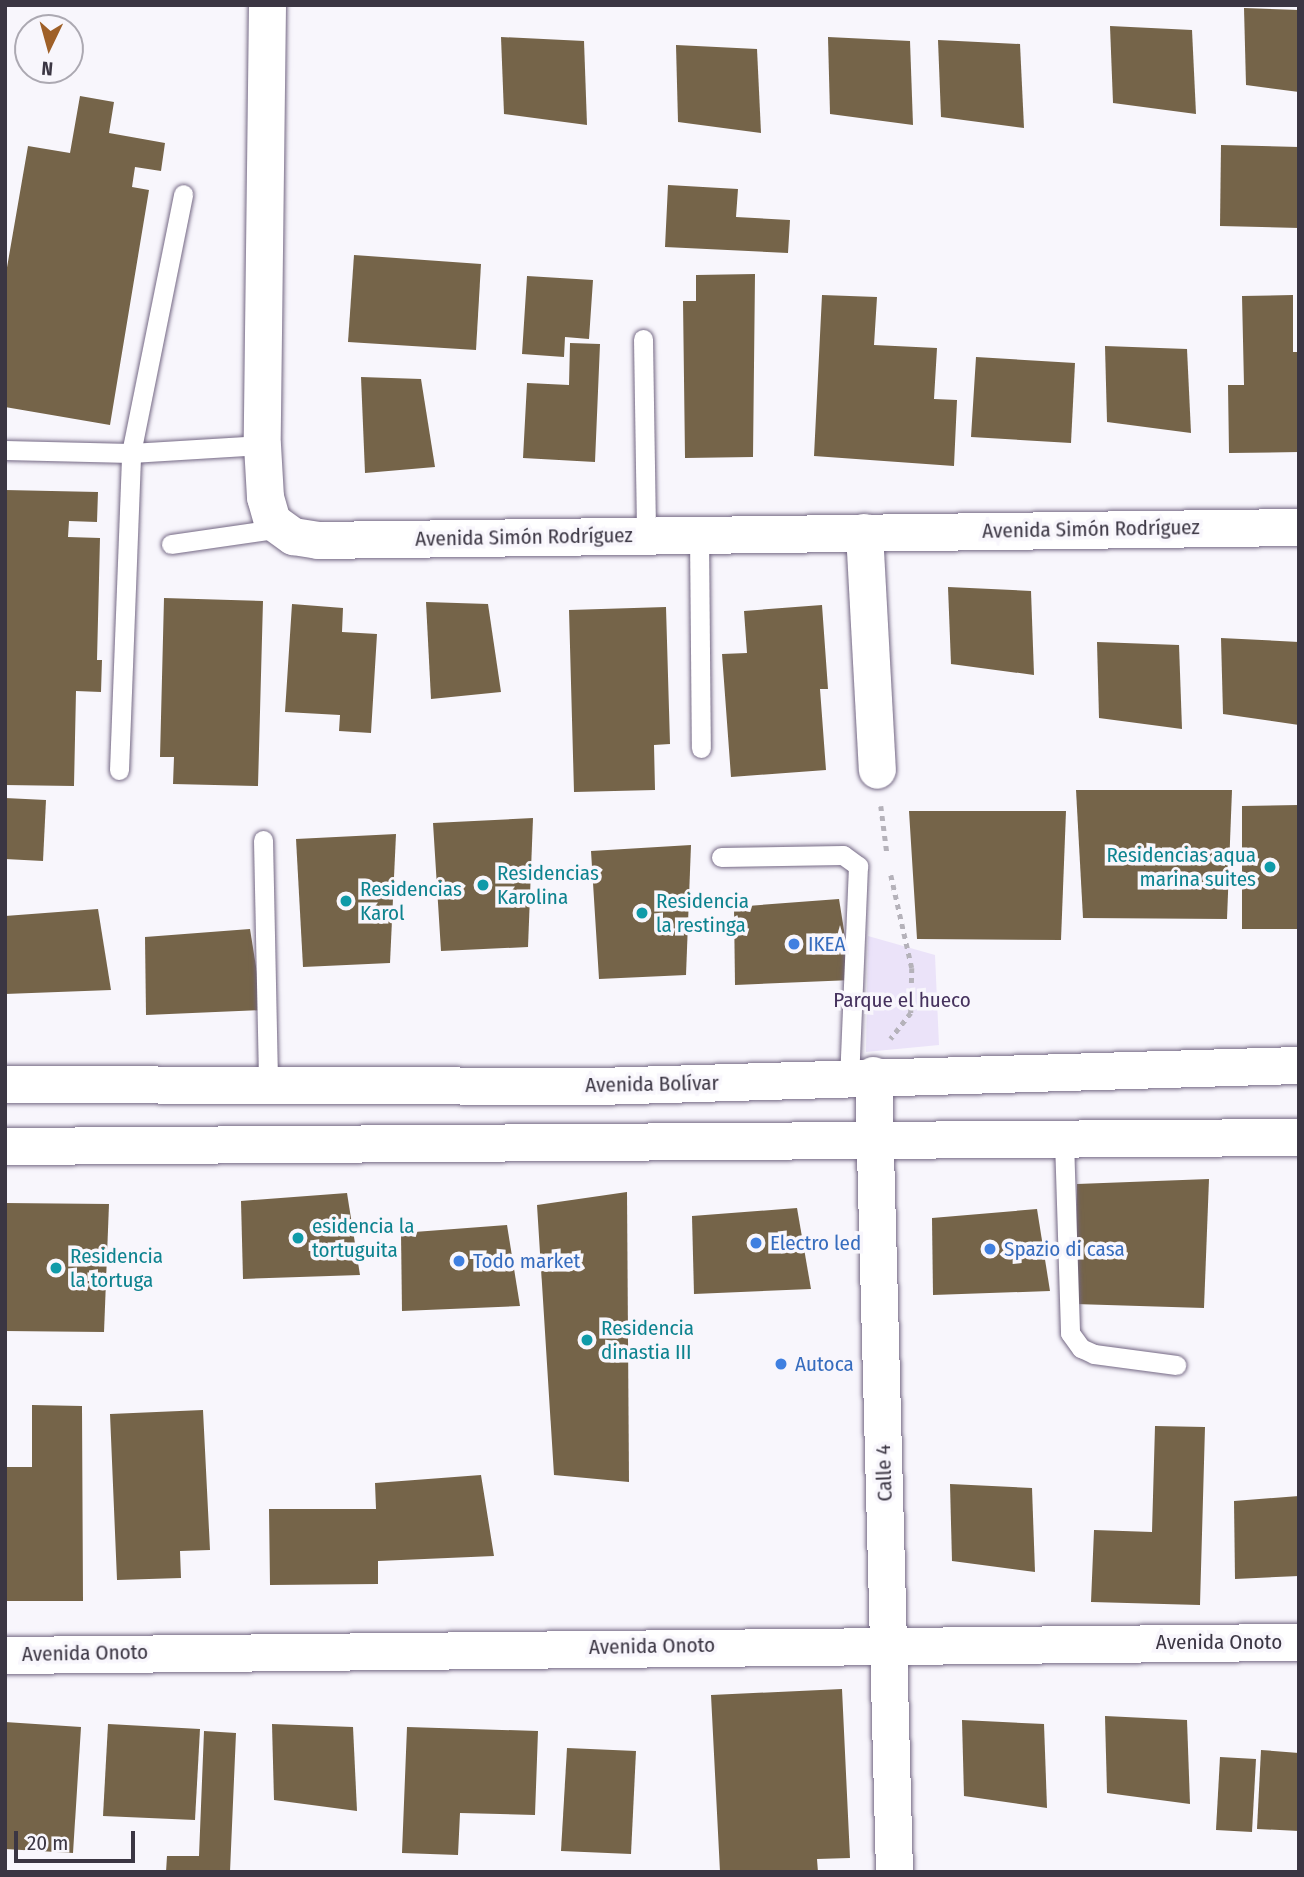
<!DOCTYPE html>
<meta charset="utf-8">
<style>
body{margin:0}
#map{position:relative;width:1304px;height:1877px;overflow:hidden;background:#f8f6fc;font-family:"Fira Sans Condensed",sans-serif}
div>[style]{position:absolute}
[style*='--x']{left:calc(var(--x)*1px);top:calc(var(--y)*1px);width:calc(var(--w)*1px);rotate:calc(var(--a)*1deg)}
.green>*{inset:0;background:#ebe3f9}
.building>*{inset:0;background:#756449}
.path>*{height:4.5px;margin-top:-2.25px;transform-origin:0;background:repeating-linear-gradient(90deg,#b5b2ba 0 5px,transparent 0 10px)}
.roads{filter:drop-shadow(0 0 2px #746884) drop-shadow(0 0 2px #746884)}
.service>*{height:19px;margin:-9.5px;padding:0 9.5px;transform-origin:9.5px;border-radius:9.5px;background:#fff}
.minor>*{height:37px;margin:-18.5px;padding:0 18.5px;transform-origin:18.5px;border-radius:18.5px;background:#fff}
.dots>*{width:19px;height:19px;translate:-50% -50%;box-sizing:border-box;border:4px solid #f8f6fc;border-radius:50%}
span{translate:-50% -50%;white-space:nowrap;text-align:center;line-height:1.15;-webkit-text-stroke:7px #f8f6fc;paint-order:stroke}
.street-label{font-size:21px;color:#3b3643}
.culture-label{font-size:21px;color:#0d838f}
.right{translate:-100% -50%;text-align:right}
.left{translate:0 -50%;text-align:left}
.shop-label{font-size:21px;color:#366cbe}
.park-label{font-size:21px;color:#45315d}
.frame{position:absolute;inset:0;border:7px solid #3b3643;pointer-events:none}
.north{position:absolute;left:14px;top:14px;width:70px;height:70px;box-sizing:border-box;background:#f8f6fc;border:2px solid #aca9b2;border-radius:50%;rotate:185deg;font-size:19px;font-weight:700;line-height:28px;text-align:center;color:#3b3643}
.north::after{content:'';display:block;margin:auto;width:24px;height:32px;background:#9f6028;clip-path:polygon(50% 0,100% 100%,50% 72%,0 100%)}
.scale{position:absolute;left:14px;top:1831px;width:121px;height:32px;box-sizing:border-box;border:4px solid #3b3643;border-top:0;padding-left:9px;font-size:21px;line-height:24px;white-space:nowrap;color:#3b3643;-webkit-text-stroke:5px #f8f6fc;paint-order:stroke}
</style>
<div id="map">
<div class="green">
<i style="clip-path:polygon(868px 936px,935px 955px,939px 1045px,866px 1052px)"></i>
</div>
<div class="building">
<i style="clip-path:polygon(1244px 8px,1299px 10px,1299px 92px,1246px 85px)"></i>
<i style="clip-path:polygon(1110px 26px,1192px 30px,1196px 114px,1113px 103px)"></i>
<i style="clip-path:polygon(501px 37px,584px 41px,587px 125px,504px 114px)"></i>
<i style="clip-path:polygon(828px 37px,910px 41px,913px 125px,830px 114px)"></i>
<i style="clip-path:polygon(938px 40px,1020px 44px,1024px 128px,941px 117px)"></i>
<i style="clip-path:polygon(676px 45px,757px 49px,761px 133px,678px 122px)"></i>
<i style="clip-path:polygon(80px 96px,114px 102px,109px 133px,165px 143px,161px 171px,135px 167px,132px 187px,149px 190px,110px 425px,5px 407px,5px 279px,28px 146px,70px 153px)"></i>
<i style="clip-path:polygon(1221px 145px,1299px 147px,1299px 228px,1220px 226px)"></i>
<i style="clip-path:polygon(668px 185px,738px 189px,736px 217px,790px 220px,788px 253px,665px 247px)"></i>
<i style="clip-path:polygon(354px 255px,481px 264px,476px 350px,348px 342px)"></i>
<i style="clip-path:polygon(755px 274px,753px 457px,685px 458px,683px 301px,696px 301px,696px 275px)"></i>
<i style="clip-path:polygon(527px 276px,593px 280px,589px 339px,565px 337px,564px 357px,522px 354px)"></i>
<i style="clip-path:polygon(822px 295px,877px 297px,874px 345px,937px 348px,934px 399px,957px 400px,954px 466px,814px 456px)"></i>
<i style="clip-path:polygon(1293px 295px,1293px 352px,1299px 352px,1299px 452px,1229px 453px,1228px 385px,1244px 385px,1242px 296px)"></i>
<i style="clip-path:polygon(570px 343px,600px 344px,595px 462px,523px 458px,527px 383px,569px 385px)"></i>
<i style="clip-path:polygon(1105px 346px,1187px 349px,1191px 433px,1107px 422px)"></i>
<i style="clip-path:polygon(976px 357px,1075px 363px,1071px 443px,971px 437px)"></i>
<i style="clip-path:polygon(361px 377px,421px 379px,435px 467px,365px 473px)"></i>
<i style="clip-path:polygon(5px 490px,98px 492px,97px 522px,69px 521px,68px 537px,100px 538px,97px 660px,102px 660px,101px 692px,76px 691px,74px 786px,5px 785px)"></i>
<i style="clip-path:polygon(948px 587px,1031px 591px,1034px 675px,951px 664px)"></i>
<i style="clip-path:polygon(164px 598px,263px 601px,258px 786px,173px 784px,174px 757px,160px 757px)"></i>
<i style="clip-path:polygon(426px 602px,488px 604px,501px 692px,431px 699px)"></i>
<i style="clip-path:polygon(292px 604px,343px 608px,342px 632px,377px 634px,371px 733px,339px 731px,340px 715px,285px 712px)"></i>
<i style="clip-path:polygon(822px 605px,828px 689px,820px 689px,826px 770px,731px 777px,722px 654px,747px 653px,744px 611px)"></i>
<i style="clip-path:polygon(666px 607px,670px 744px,654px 745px,655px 790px,574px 792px,569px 610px)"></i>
<i style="clip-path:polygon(1221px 638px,1299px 642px,1299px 725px,1223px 714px)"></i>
<i style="clip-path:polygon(1097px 642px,1179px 645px,1182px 729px,1099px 718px)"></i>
<i style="clip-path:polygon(1076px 790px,1232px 790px,1227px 919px,1083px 918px)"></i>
<i style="clip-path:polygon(5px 798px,46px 800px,43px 861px,5px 859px)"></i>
<i style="clip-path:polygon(1299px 805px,1299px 929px,1242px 929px,1242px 806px)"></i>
<i style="clip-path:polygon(909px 811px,1066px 811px,1061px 940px,917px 939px)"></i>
<i style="clip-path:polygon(533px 818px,528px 947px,441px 951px,433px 823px)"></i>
<i style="clip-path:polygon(396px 834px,390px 963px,303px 967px,296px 839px)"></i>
<i style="clip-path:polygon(691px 845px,686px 975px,599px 979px,591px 851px)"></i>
<i style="clip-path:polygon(839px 899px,852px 980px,735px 985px,734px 907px)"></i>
<i style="clip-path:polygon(98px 909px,111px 990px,5px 994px,5px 916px)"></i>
<i style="clip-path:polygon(250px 929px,263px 1010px,146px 1015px,145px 937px)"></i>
<i style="clip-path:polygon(1209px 1179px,1204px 1308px,1075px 1304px,1077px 1184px)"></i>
<i style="clip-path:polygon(627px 1192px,629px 1482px,554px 1475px,537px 1205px)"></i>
<i style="clip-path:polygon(347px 1193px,360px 1275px,243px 1279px,241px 1201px)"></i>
<i style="clip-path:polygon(5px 1203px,109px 1204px,104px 1332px,5px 1331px)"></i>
<i style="clip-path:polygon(797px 1208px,811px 1289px,694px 1294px,692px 1216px)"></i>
<i style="clip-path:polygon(1037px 1209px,1050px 1291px,933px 1295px,932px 1218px)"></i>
<i style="clip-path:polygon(507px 1225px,520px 1306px,402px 1311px,401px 1233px)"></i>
<i style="clip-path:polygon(32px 1405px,82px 1406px,83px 1601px,5px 1601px,5px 1467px,32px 1467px)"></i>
<i style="clip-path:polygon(203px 1410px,210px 1550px,180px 1551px,181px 1578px,117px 1580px,110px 1414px)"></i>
<i style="clip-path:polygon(1155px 1426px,1205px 1427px,1200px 1605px,1091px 1602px,1094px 1530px,1152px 1532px)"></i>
<i style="clip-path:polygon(481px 1475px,494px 1556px,378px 1561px,378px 1584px,270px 1585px,269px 1509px,376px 1509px,375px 1483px)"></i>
<i style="clip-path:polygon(950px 1484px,1032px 1488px,1035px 1572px,952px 1561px)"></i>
<i style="clip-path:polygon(1299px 1496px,1299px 1576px,1235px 1579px,1234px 1501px)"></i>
<i style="clip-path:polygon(842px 1689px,850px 1858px,817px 1859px,818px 1872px,720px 1872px,711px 1695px)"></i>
<i style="clip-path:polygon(1105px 1716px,1187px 1720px,1190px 1804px,1107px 1793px)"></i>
<i style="clip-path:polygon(962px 1720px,1044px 1724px,1047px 1808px,964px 1796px)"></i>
<i style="clip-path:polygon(5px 1722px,81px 1727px,73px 1853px,5px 1849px)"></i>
<i style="clip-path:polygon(108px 1724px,200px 1729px,195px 1820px,103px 1816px)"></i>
<i style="clip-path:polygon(272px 1724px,353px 1727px,357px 1811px,274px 1800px)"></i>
<i style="clip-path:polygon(407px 1727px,538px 1731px,535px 1815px,460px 1813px,458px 1855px,402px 1853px)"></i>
<i style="clip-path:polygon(204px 1731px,236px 1733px,230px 1872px,166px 1872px,167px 1856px,199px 1856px)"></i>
<i style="clip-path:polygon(567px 1748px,636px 1751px,631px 1854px,561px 1851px)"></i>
<i style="clip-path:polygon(1261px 1750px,1299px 1753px,1299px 1831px,1257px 1829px)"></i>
<i style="clip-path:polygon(1220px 1757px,1256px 1759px,1252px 1832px,1216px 1830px)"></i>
</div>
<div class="path">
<i style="--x:881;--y:806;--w:47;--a:82.7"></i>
<i style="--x:891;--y:875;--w:95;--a:77.3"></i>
<i style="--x:912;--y:968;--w:45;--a:91.3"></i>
<i style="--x:911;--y:1013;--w:33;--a:128"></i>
</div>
<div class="roads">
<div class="service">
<i style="--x:643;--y:339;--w:196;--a:89.1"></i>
<i style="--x:5;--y:450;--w:126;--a:1.4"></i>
<i style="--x:131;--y:453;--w:131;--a:-3.5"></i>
<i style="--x:699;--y:535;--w:213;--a:89.5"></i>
<i style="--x:171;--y:544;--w:112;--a:-8.2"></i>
<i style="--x:119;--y:770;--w:317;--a:-87.8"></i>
<i style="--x:131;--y:453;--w:264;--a:-78.6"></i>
<i style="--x:263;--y:840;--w:246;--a:88.8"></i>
<i style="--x:721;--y:857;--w:122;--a:-0.9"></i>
<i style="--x:843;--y:855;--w:19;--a:36"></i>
<i style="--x:858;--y:866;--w:211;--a:92.4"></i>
<i style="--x:1064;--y:1140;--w:193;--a:88.2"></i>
<i style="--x:1070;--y:1333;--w:19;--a:54"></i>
<i style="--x:1081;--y:1348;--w:14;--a:25"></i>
<i style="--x:1094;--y:1354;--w:83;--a:7.6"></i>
</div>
<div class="minor">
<i style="--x:267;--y:5;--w:440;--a:90.7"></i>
<i style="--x:262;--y:445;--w:52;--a:86.7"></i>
<i style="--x:265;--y:497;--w:25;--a:74"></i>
<i style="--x:272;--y:521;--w:26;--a:36"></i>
<i style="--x:293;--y:536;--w:24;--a:9"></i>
<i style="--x:317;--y:540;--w:982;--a:-0.76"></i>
<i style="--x:864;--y:532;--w:238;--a:86.9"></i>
<i style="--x:873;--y:1075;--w:797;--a:88.49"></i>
<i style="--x:5;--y:1084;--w:593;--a:0.19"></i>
<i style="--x:598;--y:1086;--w:701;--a:-1.72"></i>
<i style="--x:5;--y:1146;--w:1294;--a:-0.4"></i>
<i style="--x:5;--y:1655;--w:1294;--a:-0.58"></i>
</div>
</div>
<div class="dots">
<i style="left:1270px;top:867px;background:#0f9aa8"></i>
<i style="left:483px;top:885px;background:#0f9aa8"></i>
<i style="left:346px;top:901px;background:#0f9aa8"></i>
<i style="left:642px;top:913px;background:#0f9aa8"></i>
<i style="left:794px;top:944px;background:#3f7fe0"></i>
<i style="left:298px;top:1238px;background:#0f9aa8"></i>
<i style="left:756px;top:1243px;background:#3f7fe0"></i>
<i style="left:990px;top:1249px;background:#3f7fe0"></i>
<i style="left:459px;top:1261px;background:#3f7fe0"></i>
<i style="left:56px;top:1268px;background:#0f9aa8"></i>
<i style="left:587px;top:1340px;background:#0f9aa8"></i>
<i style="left:781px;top:1364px;background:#3f7fe0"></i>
</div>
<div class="street-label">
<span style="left:1091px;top:529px;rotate:-1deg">Avenida Simón Rodríguez</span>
<span style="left:524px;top:537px;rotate:-1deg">Avenida Simón Rodríguez</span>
<span style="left:652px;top:1084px;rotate:-1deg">Avenida Bolívar</span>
<span style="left:884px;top:1473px;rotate:-92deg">Calle 4</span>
<span style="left:1219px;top:1642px">Avenida Onoto</span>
<span style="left:652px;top:1646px;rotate:-1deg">Avenida Onoto</span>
<span style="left:85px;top:1653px;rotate:-1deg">Avenida Onoto</span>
</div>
<div class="culture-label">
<span class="right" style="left:1256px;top:867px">Residencias aqua<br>marina suites</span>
<span class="left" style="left:497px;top:885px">Residencias<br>Karolina</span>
<span class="left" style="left:360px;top:901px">Residencias<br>Karol</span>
<span class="left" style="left:656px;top:913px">Residencia<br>la restinga</span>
<span class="left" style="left:312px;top:1238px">esidencia la<br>tortuguita</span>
<span class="left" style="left:70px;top:1268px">Residencia<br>la tortuga</span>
<span class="left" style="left:601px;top:1340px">Residencia<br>dinastia III</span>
</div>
<div class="shop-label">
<span class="left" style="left:808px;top:944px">IKEA</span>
<span class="left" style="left:770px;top:1243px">Electro led</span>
<span class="left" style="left:1004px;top:1249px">Spazio di casa</span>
<span class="left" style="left:473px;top:1261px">Todo market</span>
<span class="left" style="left:795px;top:1364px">Autoca</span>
</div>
<div class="park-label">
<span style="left:902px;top:1000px">Parque el hueco</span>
</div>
<div class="frame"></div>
<div class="north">N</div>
<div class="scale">20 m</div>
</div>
